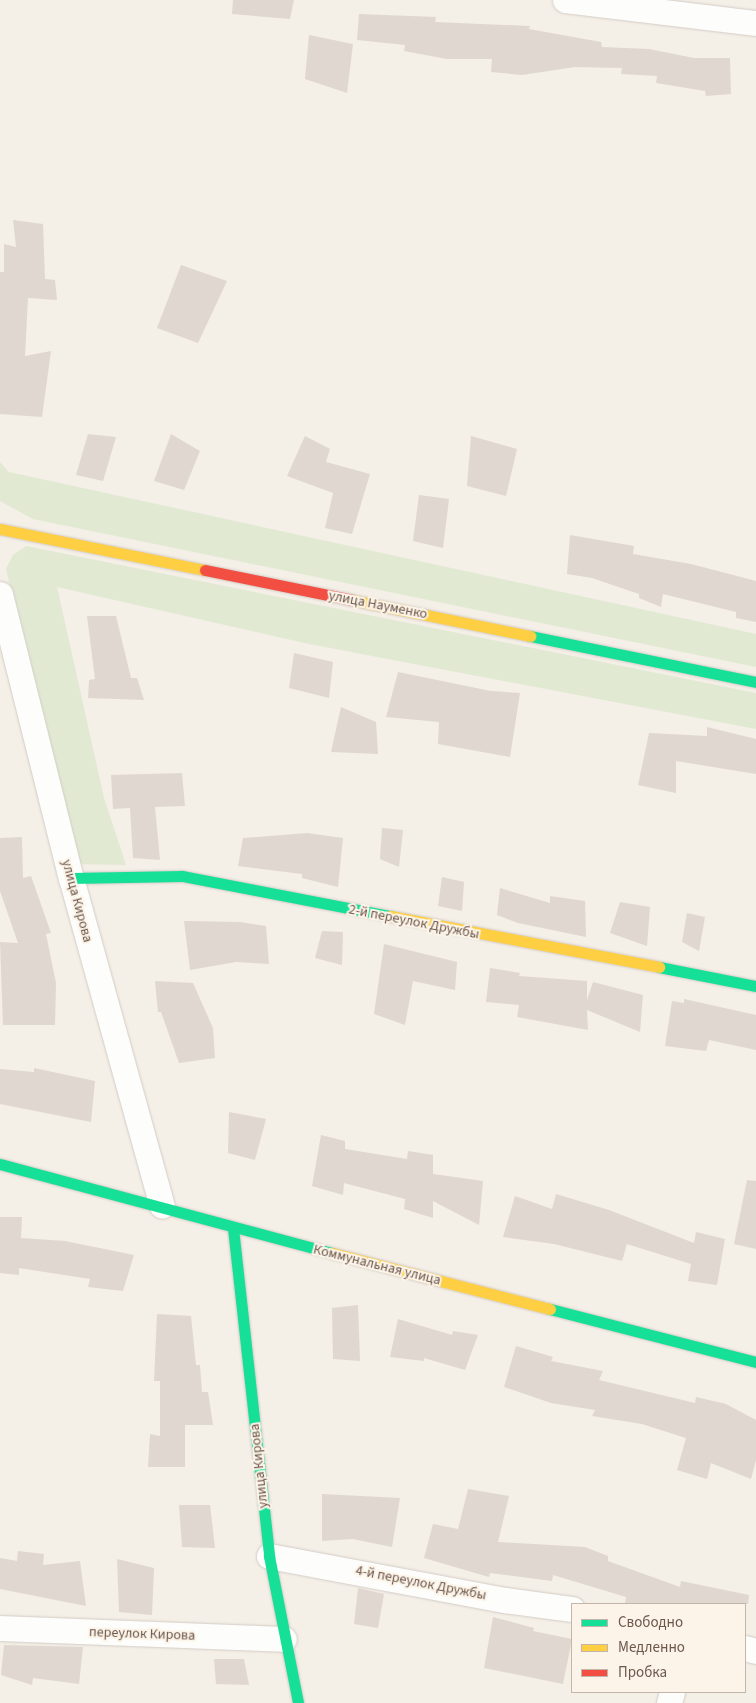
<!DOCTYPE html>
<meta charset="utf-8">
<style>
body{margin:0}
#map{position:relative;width:756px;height:1703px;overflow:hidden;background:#f4efe7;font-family:"Source Sans 3",sans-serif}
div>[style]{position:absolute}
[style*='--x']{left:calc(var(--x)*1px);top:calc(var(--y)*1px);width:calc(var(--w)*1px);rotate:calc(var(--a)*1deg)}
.green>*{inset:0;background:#e1e9d3}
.building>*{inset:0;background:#e0d7d0}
.roads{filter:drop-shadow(0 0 1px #d3ccc6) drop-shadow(0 0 1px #d3ccc6)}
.street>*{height:25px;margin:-12.5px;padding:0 12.5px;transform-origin:12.5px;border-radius:12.5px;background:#fdfdfb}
.fast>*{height:11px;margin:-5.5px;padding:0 5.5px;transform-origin:5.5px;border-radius:5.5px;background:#16e098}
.slow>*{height:11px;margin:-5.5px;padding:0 5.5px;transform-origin:5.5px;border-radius:5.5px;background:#ffcf43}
.jam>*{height:11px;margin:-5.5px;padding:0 5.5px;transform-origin:5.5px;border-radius:5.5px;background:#f24e42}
span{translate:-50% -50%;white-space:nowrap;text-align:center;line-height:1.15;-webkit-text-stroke:4px #fcf4e8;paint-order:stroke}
.street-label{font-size:14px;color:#6d574c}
.legend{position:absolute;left:571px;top:1603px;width:175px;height:90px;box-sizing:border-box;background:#fcf4e8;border:1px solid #c3b5aa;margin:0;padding:6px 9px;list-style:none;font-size:15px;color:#6d574c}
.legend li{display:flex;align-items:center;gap:10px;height:25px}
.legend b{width:25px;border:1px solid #c3b5aa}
</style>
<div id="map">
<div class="green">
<i style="clip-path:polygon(0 462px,9px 472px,756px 634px,756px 667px,33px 519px,0 501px)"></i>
<i style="clip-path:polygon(26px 546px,756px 693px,756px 729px,309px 644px,57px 587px,104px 798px,126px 865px,74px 864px,6px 569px,13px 555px)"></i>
</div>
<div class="building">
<i style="clip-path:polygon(233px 0,294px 0,290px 19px,232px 14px)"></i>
<i style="clip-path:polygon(359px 14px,436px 17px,435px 22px,530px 26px,529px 29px,601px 42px,602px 47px,649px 49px,694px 58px,730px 58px,731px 94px,706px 96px,705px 91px,656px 83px,657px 76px,621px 74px,622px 68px,575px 67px,522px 75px,491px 72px,492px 59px,447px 59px,404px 51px,405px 45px,357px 40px)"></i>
<i style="clip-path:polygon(309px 35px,353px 44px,347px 93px,305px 79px)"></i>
<i style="clip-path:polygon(13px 220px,43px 224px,45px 279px,55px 280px,57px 300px,28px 298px,25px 356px,51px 351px,42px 417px,0 414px,0 272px,4px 272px,4px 244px,16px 247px)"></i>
<i style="clip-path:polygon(181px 265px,227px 281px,198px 343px,157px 328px)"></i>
<i style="clip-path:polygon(88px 434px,116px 437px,103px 481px,76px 475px)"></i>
<i style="clip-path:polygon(171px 434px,200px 451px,184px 490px,154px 481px)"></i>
<i style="clip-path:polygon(305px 436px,330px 449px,326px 462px,370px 474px,352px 534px,325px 528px,333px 493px,287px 476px)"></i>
<i style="clip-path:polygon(471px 436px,517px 449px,506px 496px,467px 486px)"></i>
<i style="clip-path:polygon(419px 495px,449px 499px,443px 548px,413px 541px)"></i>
<i style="clip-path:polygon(570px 535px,634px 546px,633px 554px,691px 564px,756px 581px,756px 622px,736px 618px,736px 612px,663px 594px,661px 607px,639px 598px,639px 594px,592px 578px,567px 574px)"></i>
<i style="clip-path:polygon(87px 616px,116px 616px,131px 678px,137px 678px,144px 700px,88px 698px,89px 680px,95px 679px)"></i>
<i style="clip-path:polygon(294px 653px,333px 662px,329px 698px,289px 688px)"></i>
<i style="clip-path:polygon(398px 672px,491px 691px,520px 693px,510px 757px,438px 744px,439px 722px,386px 717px)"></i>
<i style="clip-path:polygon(341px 707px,376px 722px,378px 754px,331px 752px)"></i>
<i style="clip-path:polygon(707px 727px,756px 739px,756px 774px,676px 761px,676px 793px,638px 785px,649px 733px,707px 736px)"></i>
<i style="clip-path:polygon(182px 773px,185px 806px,155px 807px,160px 860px,133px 858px,130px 808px,113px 809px,111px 775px)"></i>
<i style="clip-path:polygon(382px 828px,403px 830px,399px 867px,380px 859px)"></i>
<i style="clip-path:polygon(307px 833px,343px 838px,338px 887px,302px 878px,302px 874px,238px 866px,243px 838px)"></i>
<i style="clip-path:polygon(22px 837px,23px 878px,31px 876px,51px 933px,46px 934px,56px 983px,55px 1025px,3px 1025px,0 942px,18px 943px,0 891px,0 838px)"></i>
<i style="clip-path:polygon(442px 877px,464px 882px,462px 911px,438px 906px)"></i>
<i style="clip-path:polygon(500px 888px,550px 903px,550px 896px,585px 901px,586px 937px,518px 923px,497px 915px)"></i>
<i style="clip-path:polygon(620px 902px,650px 907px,647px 946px,610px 933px)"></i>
<i style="clip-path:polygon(687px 913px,705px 917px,699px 951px,682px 942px)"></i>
<i style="clip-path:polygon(184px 921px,240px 922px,266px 926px,269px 964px,236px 962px,190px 970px)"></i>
<i style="clip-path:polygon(322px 931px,343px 932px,342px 965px,315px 958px)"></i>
<i style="clip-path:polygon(384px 944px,457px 962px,455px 990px,413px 981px,405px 1025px,374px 1014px)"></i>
<i style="clip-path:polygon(490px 968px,520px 973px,519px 976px,587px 981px,587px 1000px,593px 982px,643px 995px,640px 1032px,587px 1010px,588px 1030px,517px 1017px,519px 1005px,486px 1002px)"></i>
<i style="clip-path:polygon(155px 981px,193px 983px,213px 1028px,215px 1058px,179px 1063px,161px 1012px,158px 1012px)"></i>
<i style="clip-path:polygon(684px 999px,756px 1015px,756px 1050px,709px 1040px,706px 1051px,665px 1046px,672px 1001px,684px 1003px)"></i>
<i style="clip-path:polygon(34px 1068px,95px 1081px,91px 1122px,0 1104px,0 1069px,34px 1072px)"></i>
<i style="clip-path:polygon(229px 1112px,266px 1119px,255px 1160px,228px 1153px)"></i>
<i style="clip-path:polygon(321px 1135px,345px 1141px,345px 1149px,407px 1159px,408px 1151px,433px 1155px,433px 1174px,483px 1181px,479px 1225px,433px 1201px,433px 1218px,404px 1209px,405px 1199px,344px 1183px,343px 1195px,312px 1186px)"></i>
<i style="clip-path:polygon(747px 1180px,756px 1181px,756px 1249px,734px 1244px)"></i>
<i style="clip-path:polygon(556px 1194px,609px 1210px,694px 1243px,696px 1232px,725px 1239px,717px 1285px,688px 1281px,691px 1264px,627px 1244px,622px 1261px,554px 1244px,503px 1237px,515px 1196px,552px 1209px)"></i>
<i style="clip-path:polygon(0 1217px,22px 1217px,21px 1238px,65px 1241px,134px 1255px,123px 1291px,88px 1287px,90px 1279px,19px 1268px,19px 1275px,0 1273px)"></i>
<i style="clip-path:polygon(358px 1305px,360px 1361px,333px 1359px,332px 1308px)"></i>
<i style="clip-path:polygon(157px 1314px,191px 1316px,196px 1365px,200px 1365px,202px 1392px,208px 1392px,213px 1425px,185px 1425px,185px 1467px,148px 1467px,150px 1434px,160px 1436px,160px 1381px,154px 1381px)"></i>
<i style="clip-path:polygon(398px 1319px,452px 1335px,453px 1331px,478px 1335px,465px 1370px,424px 1358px,424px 1361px,390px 1357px)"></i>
<i style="clip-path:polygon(516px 1346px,553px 1357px,551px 1361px,603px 1371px,599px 1380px,695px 1403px,696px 1397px,726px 1404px,756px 1420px,756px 1460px,751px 1479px,711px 1463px,707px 1479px,677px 1470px,686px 1438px,642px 1424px,592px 1416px,595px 1410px,551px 1403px,504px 1387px)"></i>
<i style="clip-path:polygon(468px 1489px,509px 1496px,498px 1542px,585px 1547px,608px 1556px,608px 1561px,680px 1587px,681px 1581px,749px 1595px,748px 1604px,625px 1604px,626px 1597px,553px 1575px,552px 1581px,490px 1573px,489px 1577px,424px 1558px,433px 1524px,458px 1529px)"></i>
<i style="clip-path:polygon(322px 1494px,400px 1498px,392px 1547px,353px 1539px,322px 1541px)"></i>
<i style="clip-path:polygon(179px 1505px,210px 1505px,215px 1548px,182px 1547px)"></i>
<i style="clip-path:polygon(18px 1551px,44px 1554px,43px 1565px,80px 1561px,86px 1606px,0 1589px,0 1558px,17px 1561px)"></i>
<i style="clip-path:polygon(117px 1559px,154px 1568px,152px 1615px,119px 1612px)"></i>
<i style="clip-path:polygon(358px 1588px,384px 1594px,378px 1628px,354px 1624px)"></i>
<i style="clip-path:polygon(493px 1617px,534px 1628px,533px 1631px,572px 1639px,563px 1684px,484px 1668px)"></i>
<i style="clip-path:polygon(4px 1645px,83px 1647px,79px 1684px,33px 1678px,32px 1685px,1px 1675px)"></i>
<i style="clip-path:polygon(214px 1659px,244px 1659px,249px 1685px,216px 1684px)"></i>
</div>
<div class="roads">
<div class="street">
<i style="--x:565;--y:0;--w:192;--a:6.9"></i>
<i style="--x:0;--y:594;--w:293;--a:76"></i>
<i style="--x:71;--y:878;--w:340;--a:74.5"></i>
<i style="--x:269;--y:1556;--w:240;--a:10.6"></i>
<i style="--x:505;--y:1600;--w:68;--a:7.7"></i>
<i style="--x:0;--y:1628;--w:284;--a:2.2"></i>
<i style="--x:745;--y:1648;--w:11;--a:15"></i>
<i style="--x:669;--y:1703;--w:11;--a:-75"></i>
</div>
<div class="fast">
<i style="--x:530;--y:636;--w:231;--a:11.5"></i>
<i style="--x:71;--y:878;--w:111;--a:-1"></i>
<i style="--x:182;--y:876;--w:212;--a:10.9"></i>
<i style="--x:659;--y:967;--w:99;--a:11.1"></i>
<i style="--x:0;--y:1164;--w:344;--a:15"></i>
<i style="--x:233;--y:1228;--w:330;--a:83.7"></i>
<i style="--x:269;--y:1556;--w:150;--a:78.8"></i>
<i style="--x:550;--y:1309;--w:213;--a:14.4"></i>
</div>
<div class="slow">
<i style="--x:0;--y:529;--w:209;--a:11.3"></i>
<i style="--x:352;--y:600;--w:182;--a:11.4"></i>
<i style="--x:390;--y:916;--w:274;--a:10.7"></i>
<i style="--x:332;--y:1253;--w:225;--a:14.4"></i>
</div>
<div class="jam">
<i style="--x:205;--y:570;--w:150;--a:11.5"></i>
</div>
</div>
<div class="street-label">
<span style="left:378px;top:605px;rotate:11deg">улица Науменко</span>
<span style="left:77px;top:901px;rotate:75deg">улица Кирова</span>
<span style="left:414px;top:922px;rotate:11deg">2-й переулок Дружбы</span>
<span style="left:377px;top:1265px;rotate:14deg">Коммунальная улица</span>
<span style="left:259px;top:1466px;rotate:-96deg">улица Кирова</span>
<span style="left:421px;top:1583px;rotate:11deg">4-й переулок Дружбы</span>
<span style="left:142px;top:1634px;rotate:2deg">переулок Кирова</span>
</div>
<ul class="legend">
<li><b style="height:6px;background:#16e098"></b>Свободно</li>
<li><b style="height:6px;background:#ffcf43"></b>Медленно</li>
<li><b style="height:6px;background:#f24e42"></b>Пробка</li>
</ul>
</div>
